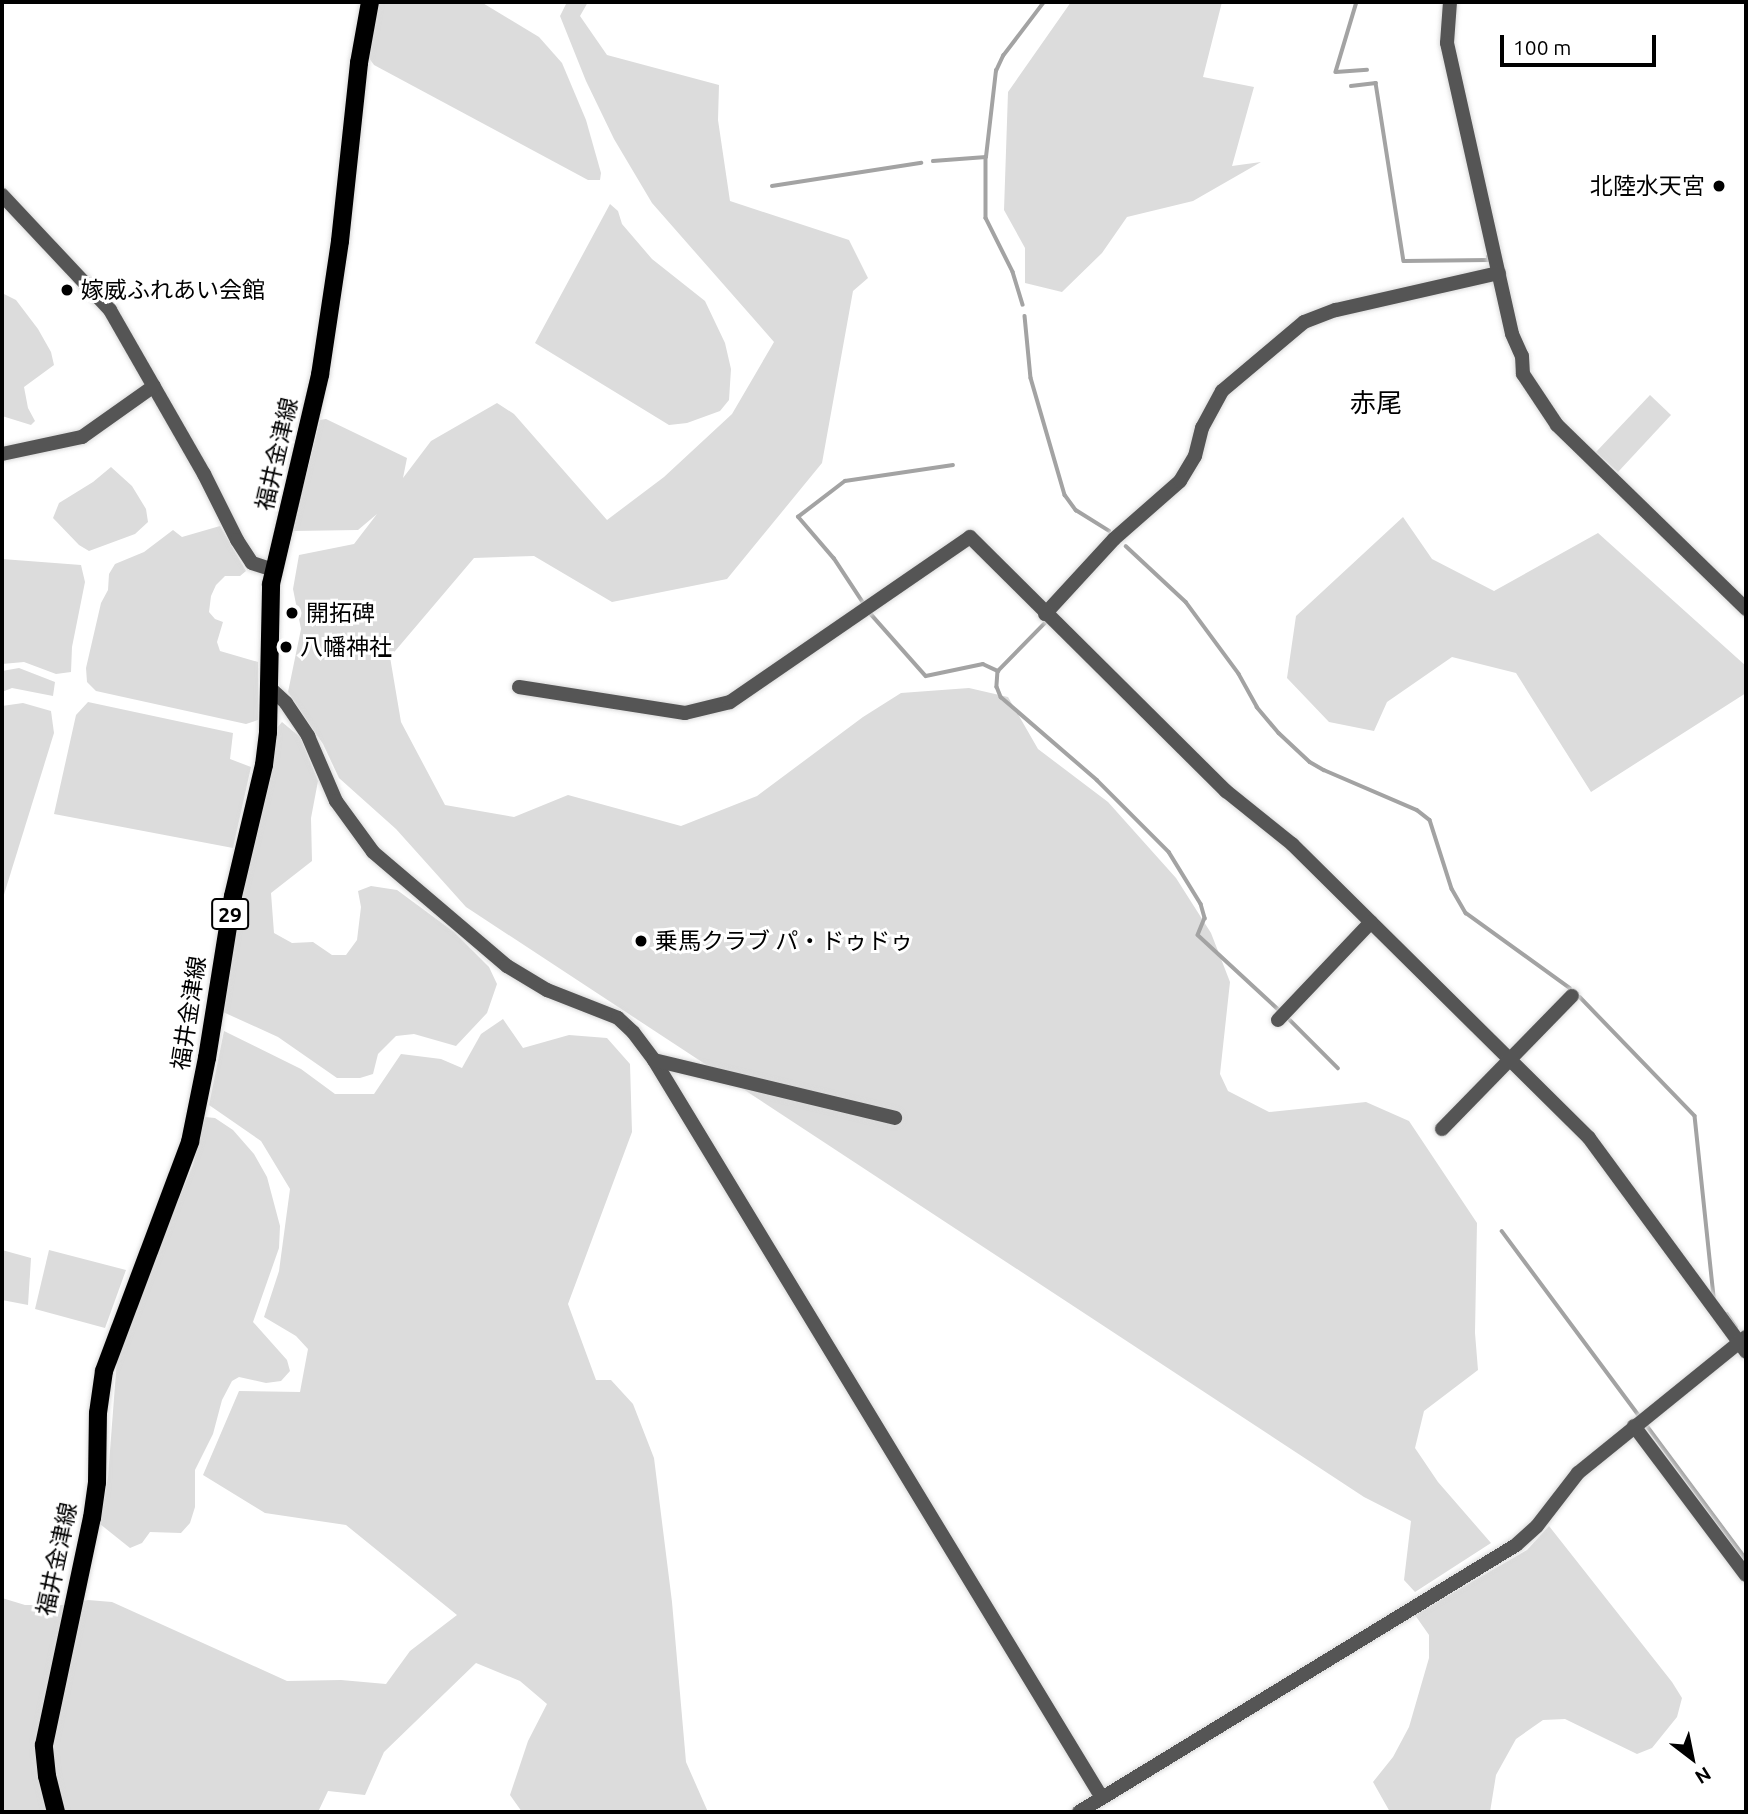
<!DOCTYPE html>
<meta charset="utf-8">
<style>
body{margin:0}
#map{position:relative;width:1748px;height:1814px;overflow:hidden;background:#fff;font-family:Ubuntu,"Noto Sans JP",sans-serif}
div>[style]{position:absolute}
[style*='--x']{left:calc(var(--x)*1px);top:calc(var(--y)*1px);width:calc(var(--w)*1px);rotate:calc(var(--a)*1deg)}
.green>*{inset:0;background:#dcdcdc}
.stream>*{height:3.5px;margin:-1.75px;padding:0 1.75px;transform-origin:1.75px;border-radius:1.75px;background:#a3a3a3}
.roads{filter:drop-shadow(0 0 2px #dbdbdb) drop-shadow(0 0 2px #dbdbdb)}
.minor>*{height:14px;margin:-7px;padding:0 7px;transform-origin:7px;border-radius:7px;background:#555}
.major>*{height:18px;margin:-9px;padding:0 9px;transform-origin:9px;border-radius:9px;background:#000}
.dots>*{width:19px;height:19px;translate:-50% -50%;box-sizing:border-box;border:4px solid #fff;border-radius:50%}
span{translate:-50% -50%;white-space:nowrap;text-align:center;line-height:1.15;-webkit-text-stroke:6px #fff;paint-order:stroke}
.shield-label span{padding:2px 5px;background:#fff;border:2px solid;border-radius:5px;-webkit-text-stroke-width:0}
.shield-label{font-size:21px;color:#000;font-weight:700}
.poi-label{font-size:23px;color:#000}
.right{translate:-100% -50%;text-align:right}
.left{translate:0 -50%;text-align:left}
.street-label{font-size:23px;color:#000}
.quarter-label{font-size:26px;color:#000}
.frame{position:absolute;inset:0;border:4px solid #000;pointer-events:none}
.north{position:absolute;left:1657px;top:1723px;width:70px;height:70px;-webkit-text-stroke:5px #fff;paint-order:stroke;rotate:148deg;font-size:19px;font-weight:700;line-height:28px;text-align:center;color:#000}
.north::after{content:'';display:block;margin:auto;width:24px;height:32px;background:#000;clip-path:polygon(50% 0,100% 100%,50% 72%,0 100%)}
.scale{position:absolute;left:1500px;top:35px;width:156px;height:32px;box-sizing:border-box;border:4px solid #000;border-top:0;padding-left:9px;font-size:21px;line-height:24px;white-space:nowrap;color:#000;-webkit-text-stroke:5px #fff;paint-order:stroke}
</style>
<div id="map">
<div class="green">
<i style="clip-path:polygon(377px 2px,481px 2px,539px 37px,562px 63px,586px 120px,601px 173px,600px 180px,588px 180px,374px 65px,369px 58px)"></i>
<i style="clip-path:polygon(567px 2px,588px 2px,580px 16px,607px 55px,719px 85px,718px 120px,730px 201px,849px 240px,868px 278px,853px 291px,822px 463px,727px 579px,612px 602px,534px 556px,474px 558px,390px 657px,401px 722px,445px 805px,514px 817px,568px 795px,681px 826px,757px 796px,863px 717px,901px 693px,969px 688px,1008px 697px,1038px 749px,1108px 802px,1176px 878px,1211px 933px,1230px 982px,1220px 1074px,1228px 1091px,1269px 1112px,1366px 1102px,1409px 1121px,1477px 1223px,1475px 1333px,1478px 1370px,1424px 1411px,1415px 1448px,1438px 1482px,1491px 1543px,1415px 1592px,1404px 1580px,1411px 1521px,1364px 1497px,466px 907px,396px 829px,339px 778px,323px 744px,288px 692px,301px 629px,293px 589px,299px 555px,354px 544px,377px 514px,358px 530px,292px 531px,320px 420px,326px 419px,407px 458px,403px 478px,431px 441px,497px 403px,514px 414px,607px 520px,664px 477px,732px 414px,774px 342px,652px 203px,614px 139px,586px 81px,560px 16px)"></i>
<i style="clip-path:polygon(1071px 2px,1222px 2px,1203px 77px,1254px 87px,1232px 166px,1261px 162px,1193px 201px,1127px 217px,1102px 253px,1062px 292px,1025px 283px,1025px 248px,1004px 210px,1008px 92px)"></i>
<i style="clip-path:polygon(610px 204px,618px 211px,622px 224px,652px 259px,705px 301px,725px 343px,731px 369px,729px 400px,720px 411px,687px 423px,669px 425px,535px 343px)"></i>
<i style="clip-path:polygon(2px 293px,16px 300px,38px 329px,51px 352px,54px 365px,24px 387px,28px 408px,35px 421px,31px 425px,2px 416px)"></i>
<i style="clip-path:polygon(1650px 395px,1671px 415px,1618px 472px,1596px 452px)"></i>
<i style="clip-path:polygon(111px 467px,132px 486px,146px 509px,148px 522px,135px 534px,89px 551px,79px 545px,53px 518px,59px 503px,93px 482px)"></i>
<i style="clip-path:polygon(1403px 517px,1432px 559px,1494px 591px,1598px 533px,1746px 666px,1746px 693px,1591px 792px,1516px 673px,1452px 657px,1387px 702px,1374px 731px,1329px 722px,1287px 678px,1296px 616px)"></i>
<i style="clip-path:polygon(220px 526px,246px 571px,240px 576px,225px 576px,216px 585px,211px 596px,209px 612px,215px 619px,223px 622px,217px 642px,220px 651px,258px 662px,258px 720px,246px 724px,96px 691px,87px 682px,86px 668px,101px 603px,108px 590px,109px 574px,115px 564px,144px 552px,173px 530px,182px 537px)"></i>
<i style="clip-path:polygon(2px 559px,81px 565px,85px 582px,72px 647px,71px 672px,56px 674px,24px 662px,2px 664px)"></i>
<i style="clip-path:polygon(19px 668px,55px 682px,53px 696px,12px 688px,2px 692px,2px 671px)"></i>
<i style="clip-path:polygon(88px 702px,233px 733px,230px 759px,251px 767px,233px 848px,54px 814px,76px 715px)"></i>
<i style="clip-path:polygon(23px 703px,51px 711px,54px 733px,2px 901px,2px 706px)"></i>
<i style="clip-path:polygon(282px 722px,300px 737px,318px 781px,311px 818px,312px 861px,271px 893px,274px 933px,292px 943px,313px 942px,332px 955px,346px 955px,357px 940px,361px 907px,358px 891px,371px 886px,397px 890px,454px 932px,489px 967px,497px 984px,487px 1013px,456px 1046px,414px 1034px,396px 1036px,378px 1054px,373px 1074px,360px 1078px,337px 1078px,278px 1037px,223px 1012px,234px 933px,276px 729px)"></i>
<i style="clip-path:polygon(503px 1019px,523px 1048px,569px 1035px,607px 1038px,630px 1064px,632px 1132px,568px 1304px,596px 1380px,611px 1380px,633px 1404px,654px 1458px,672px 1602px,686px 1762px,708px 1812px,522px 1812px,510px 1795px,528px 1741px,547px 1704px,520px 1681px,476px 1663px,384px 1752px,365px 1795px,328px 1791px,318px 1812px,2px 1812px,2px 1598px,25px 1605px,67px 1605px,88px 1600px,112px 1602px,287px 1681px,341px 1680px,386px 1684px,410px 1651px,457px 1615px,346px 1525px,265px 1513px,203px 1475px,239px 1391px,300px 1392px,308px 1349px,296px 1336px,264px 1317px,279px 1271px,290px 1189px,261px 1141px,209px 1105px,224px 1031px,301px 1069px,335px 1094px,374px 1094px,401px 1054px,441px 1059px,462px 1068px,481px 1034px)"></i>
<i style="clip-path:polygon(205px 1117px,215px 1118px,233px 1130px,254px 1154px,267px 1177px,280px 1226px,279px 1248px,253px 1322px,287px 1360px,290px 1371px,281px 1381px,266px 1383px,239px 1377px,232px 1381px,222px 1400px,213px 1434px,195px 1470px,195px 1507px,190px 1523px,181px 1533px,150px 1532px,142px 1543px,130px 1548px,100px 1524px,108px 1477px,117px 1359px,154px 1257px,193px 1165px)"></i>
<i style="clip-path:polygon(2px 1250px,31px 1258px,28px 1305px,2px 1300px)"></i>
<i style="clip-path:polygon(49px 1250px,126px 1270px,105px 1328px,35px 1309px)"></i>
<i style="clip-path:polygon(1549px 1526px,1672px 1682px,1682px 1698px,1677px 1717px,1652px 1748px,1637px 1754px,1565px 1719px,1543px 1720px,1516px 1739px,1496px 1775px,1490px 1812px,1390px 1812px,1373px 1782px,1393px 1757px,1409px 1727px,1429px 1658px,1429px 1635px,1415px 1615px,1527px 1550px)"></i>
</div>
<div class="stream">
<i style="--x:1357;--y:2;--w:73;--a:106.7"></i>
<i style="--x:1336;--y:72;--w:31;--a:-4"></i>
<i style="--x:1351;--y:86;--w:25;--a:-7"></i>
<i style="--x:1376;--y:83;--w:180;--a:81.1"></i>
<i style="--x:1404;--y:261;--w:85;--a:-0.7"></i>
<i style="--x:1489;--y:260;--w:3;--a:-108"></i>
<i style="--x:986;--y:157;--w:61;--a:90"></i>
<i style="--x:986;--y:218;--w:60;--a:63.4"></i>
<i style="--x:1013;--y:272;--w:34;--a:73"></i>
<i style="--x:933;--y:161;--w:53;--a:-4.3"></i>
<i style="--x:986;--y:157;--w:87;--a:-83.4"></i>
<i style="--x:996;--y:71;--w:17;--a:-65"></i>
<i style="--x:1003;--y:56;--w:68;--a:-52.8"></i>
<i style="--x:772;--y:186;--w:151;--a:-8.8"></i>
<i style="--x:1025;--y:316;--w:62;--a:84.5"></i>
<i style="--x:1031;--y:378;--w:122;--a:73.8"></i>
<i style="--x:1065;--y:495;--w:19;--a:54"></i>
<i style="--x:1076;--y:510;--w:39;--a:32"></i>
<i style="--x:1126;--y:546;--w:82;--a:43"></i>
<i style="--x:1186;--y:602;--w:89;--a:53.6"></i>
<i style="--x:1239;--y:674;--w:38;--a:61"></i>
<i style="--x:1257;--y:707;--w:34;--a:50"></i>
<i style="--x:1279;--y:733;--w:42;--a:43.1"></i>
<i style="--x:1310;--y:762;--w:16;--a:30"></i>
<i style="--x:1324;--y:770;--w:101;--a:23.3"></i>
<i style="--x:1417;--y:810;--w:16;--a:38"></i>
<i style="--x:1430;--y:820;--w:72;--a:72.3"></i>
<i style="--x:1452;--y:889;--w:28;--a:60"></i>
<i style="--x:1466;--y:913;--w:128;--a:35.8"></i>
<i style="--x:863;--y:603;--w:53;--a:-123.4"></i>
<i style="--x:834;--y:559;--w:55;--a:-130.6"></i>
<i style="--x:798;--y:517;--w:59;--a:-37.5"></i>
<i style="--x:845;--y:481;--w:109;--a:-8.4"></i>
<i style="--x:870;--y:613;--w:84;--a:48.4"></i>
<i style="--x:926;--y:676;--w:58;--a:-11.9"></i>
<i style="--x:983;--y:664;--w:17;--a:25"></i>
<i style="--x:998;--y:671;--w:16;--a:94"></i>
<i style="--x:997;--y:687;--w:11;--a:68"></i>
<i style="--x:1001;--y:697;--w:127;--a:40.8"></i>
<i style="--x:1097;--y:780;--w:102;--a:45"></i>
<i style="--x:1169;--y:852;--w:61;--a:58.4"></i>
<i style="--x:1201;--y:904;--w:15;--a:74"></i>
<i style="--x:1205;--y:918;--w:18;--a:112"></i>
<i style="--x:1198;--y:935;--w:109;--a:42.8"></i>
<i style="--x:998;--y:671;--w:67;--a:-45.6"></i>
<i style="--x:1580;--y:997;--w:165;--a:46"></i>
<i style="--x:1695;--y:1116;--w:182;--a:84"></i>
<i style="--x:1290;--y:1020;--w:68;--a:45"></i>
<i style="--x:1502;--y:1231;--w:232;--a:53.4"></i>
<i style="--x:1727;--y:1314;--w:16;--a:55"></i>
<i style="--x:1645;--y:1423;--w:169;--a:53.4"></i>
</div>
<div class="roads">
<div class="minor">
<i style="--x:1450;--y:2;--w:41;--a:94.2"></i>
<i style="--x:1447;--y:43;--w:298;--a:77.4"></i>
<i style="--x:1512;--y:334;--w:24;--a:66"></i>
<i style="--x:1522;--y:356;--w:18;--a:87"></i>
<i style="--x:1523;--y:374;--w:61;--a:56.3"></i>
<i style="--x:1557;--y:425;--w:264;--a:44.2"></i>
<i style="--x:2;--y:195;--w:158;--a:46.8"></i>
<i style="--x:110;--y:310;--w:189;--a:60.2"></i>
<i style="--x:204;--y:474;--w:74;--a:63.4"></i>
<i style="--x:237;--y:540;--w:27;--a:57"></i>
<i style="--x:252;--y:563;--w:23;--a:18"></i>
<i style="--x:2;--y:454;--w:82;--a:-12"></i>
<i style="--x:82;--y:437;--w:88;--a:-35.3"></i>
<i style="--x:1045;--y:614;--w:102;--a:-47.4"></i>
<i style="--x:1114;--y:539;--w:88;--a:-41.3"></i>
<i style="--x:1180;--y:481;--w:29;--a:-59"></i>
<i style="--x:1195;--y:456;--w:29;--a:-76"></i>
<i style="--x:1202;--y:428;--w:42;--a:-61.6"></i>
<i style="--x:1222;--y:391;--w:107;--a:-40.1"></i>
<i style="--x:1304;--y:322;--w:34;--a:-21"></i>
<i style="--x:1336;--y:310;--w:167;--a:-12.8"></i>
<i style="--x:269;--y:687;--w:23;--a:43"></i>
<i style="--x:286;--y:703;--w:40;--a:56"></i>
<i style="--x:308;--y:736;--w:71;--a:66.7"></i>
<i style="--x:336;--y:801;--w:63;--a:54"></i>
<i style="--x:373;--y:852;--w:176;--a:40.4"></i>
<i style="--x:507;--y:966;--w:47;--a:31"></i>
<i style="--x:547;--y:990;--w:76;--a:21.5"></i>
<i style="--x:618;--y:1018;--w:21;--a:43"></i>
<i style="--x:633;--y:1032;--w:35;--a:53"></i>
<i style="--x:654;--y:1060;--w:863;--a:58.74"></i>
<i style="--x:519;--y:687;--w:168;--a:8.9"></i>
<i style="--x:685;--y:713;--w:46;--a:-13.7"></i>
<i style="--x:730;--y:702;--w:291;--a:-34.5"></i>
<i style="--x:970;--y:537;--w:361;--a:44.8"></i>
<i style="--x:1226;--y:791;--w:85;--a:38.8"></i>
<i style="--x:1292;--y:844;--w:418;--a:44.7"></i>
<i style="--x:1589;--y:1138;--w:265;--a:53.7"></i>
<i style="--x:1278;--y:1020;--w:135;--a:-46.5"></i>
<i style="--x:654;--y:1060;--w:248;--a:13.5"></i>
<i style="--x:1442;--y:1129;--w:186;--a:-45.7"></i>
<i style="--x:1634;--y:1426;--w:186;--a:53.1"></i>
<i style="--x:1079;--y:1812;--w:512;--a:-31.42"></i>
<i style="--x:1516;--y:1545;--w:28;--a:-42"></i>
<i style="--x:1537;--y:1526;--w:67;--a:-52.3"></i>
<i style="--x:1578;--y:1473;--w:216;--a:-39"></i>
</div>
<div class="major">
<i style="--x:56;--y:1812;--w:37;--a:-104"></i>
<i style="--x:47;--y:1776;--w:31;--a:-96"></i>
<i style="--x:44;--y:1745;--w:232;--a:-78.1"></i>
<i style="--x:92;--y:1518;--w:36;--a:-82"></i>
<i style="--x:97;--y:1482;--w:69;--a:-89.2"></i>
<i style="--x:98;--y:1413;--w:42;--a:-81.9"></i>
<i style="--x:104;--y:1371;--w:245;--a:-69.4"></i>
<i style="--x:190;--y:1142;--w:86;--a:-78.6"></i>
<i style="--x:207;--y:1058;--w:164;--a:-80.9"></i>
<i style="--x:233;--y:896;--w:135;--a:-76.7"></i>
<i style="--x:264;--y:765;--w:33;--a:-83"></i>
<i style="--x:268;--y:732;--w:148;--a:-88.8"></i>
<i style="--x:271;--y:584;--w:215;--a:-76.8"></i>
<i style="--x:320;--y:375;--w:135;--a:-81.5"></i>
<i style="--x:340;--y:241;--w:179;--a:-83.9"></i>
<i style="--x:359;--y:63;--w:62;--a:-79.8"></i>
</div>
</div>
<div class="dots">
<i style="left:1719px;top:186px;background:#000"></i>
<i style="left:67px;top:290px;background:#000"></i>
<i style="left:292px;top:613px;background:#000"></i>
<i style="left:286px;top:647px;background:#000"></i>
<i style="left:641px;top:941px;background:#000"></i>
</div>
<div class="shield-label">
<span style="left:230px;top:914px">29</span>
</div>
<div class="poi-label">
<span class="right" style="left:1705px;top:186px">北陸水天宮</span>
<span class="left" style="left:81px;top:290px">嫁威ふれあい会館</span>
<span class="left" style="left:306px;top:613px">開拓碑</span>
<span class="left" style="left:300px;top:647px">八幡神社</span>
<span class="left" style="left:655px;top:941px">乗馬クラブ パ・ドゥドゥ</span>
</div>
<div class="street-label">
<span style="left:277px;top:454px;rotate:-77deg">福井金津線</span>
<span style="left:189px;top:1013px;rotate:-81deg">福井金津線</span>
<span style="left:57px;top:1559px;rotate:-78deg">福井金津線</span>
</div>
<div class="quarter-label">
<span style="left:1376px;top:403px">赤尾</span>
</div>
<div class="frame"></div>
<div class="north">N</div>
<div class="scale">100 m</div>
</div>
